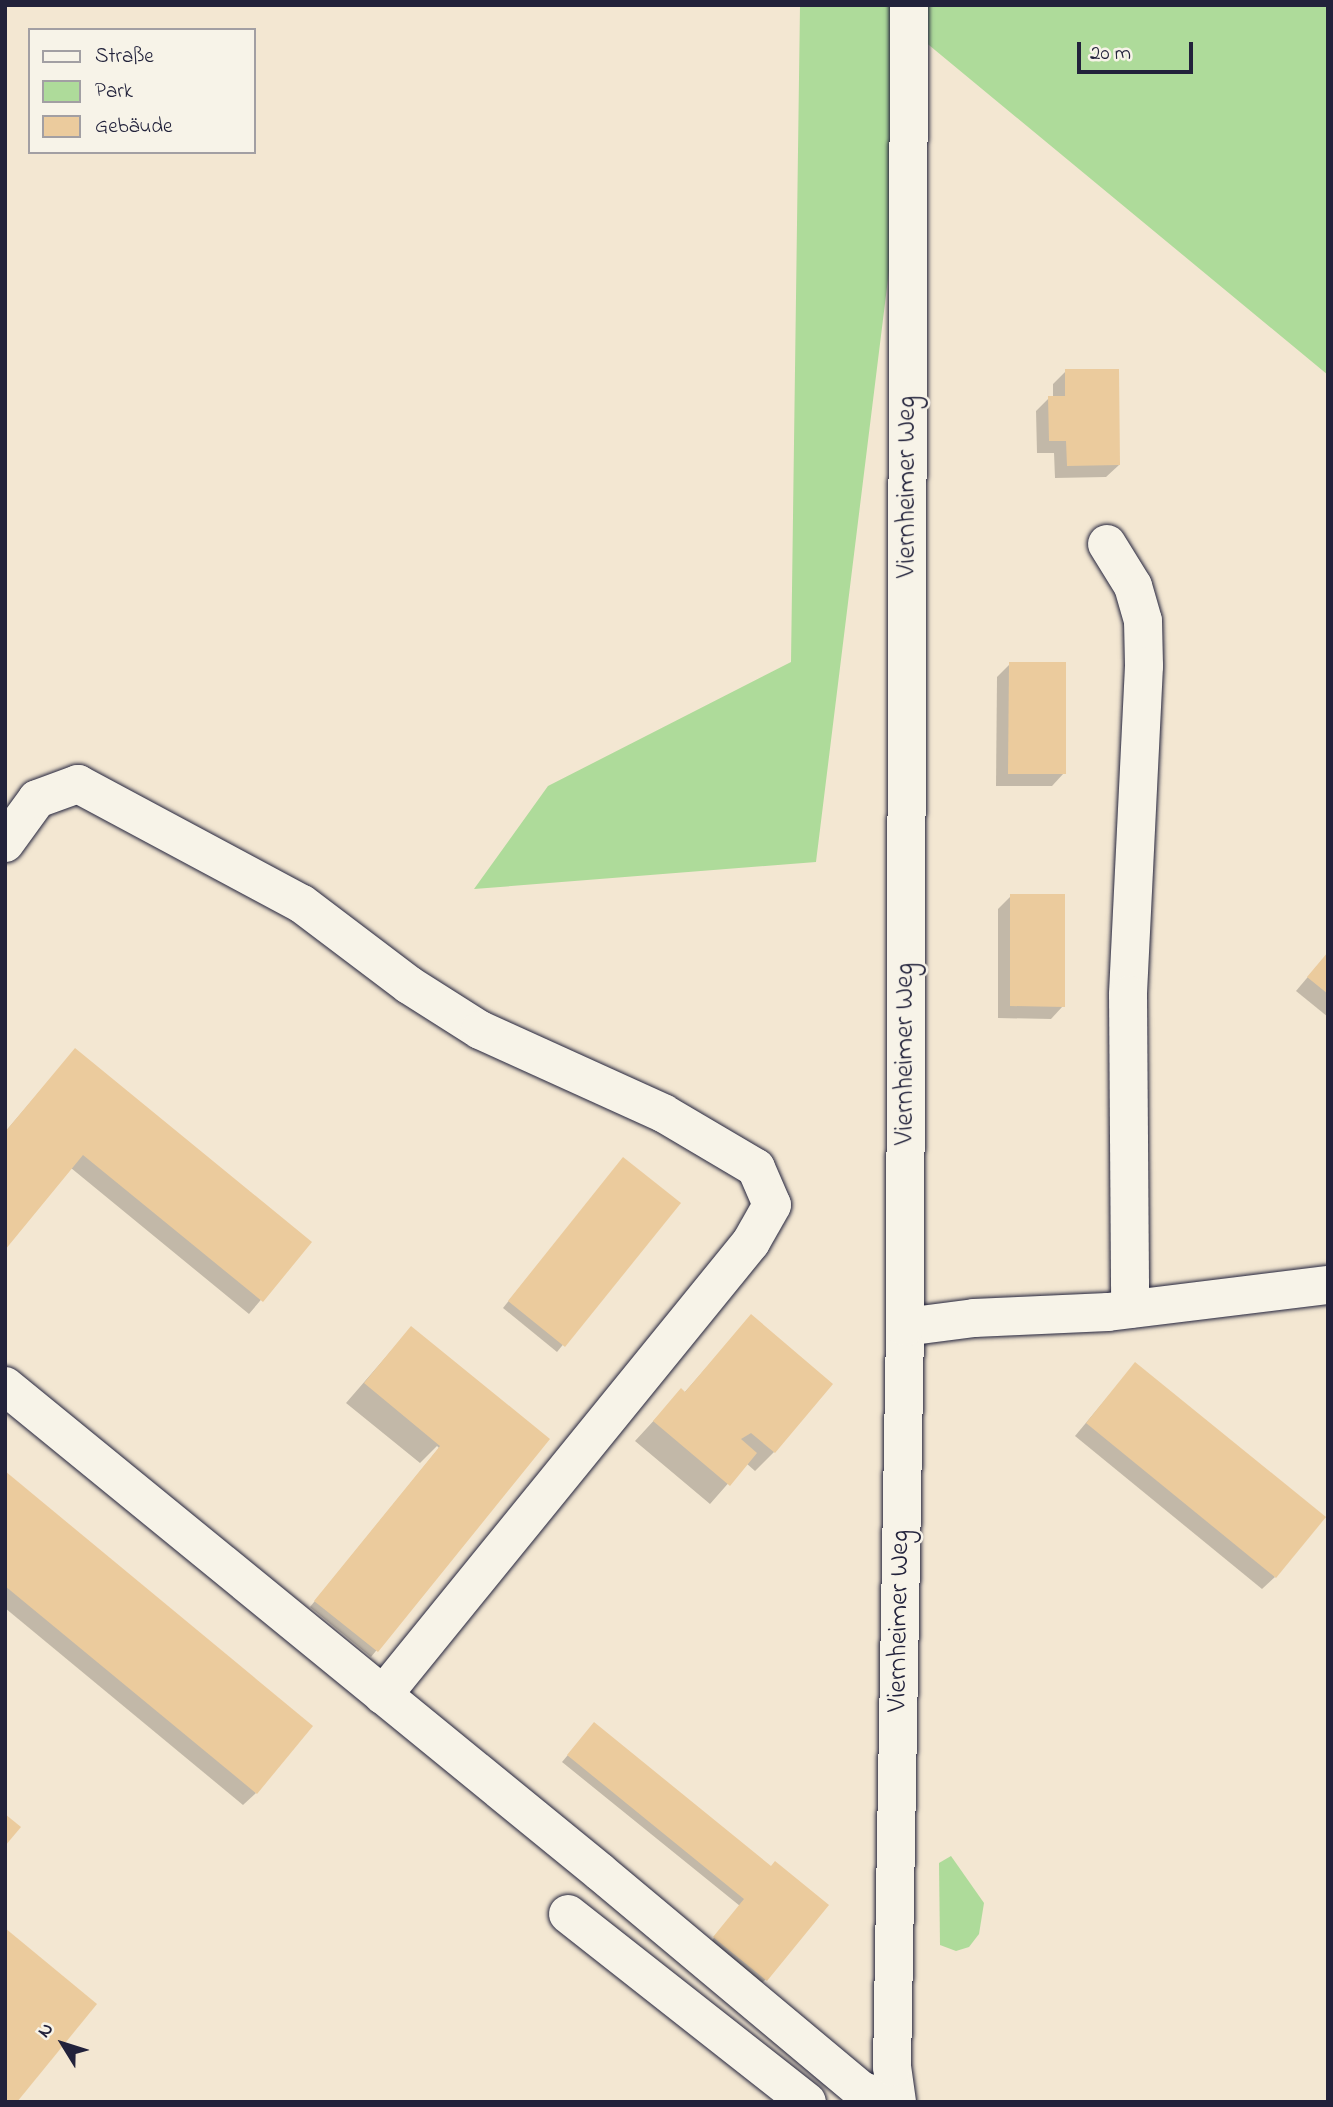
<!DOCTYPE html>
<meta charset="utf-8">
<style>
body{margin:0}
#map{position:relative;width:1333px;height:2107px;overflow:hidden;background:#f3e7d2;font-family:"Indie Flower",sans-serif}
div>[style]{position:absolute}
[style*='--x']{left:calc(var(--x)*1px);top:calc(var(--y)*1px);width:calc(var(--w)*1px);rotate:calc(var(--a)*1deg)}
.green>*{inset:0;background:#aedb9a}
.shadow>*{inset:0;background:#0003}
.building>*{inset:0;background:#ebcb9d}
.roads{filter:drop-shadow(0 0 2px #22223b) drop-shadow(0 0 2px #22223b)}
.minor>*{height:38px;margin:-19px;padding:0 19px;transform-origin:19px;border-radius:19px;background:#f7f3e8}
span{translate:-50% -50%;white-space:nowrap;text-align:center;line-height:1.15;-webkit-text-stroke:5px #f7f3e8;paint-order:stroke}
.street-label{font-size:28px;color:#22223b}
.frame{position:absolute;inset:0;border:7px solid #22223b;pointer-events:none}
.legend{position:absolute;left:28px;top:28px;width:228px;height:126px;box-sizing:border-box;background:#f7f3e8;border:2px solid #a29fa3;margin:0;padding:9px 12px;list-style:none;font-size:21px;color:#22223b}
.legend li{display:flex;align-items:center;gap:14px;height:35px}
.legend b{width:35px;border:2px solid #a29fa3}
.north{position:absolute;left:28px;top:2009px;width:70px;height:70px;-webkit-text-stroke:5px #f7f3e8;paint-order:stroke;rotate:308deg;font-size:19px;font-weight:700;line-height:28px;text-align:center;color:#22223b}
.north::after{content:'';display:block;margin:auto;width:24px;height:32px;background:#22223b;clip-path:polygon(50% 0,100% 100%,50% 72%,0 100%)}
.scale{position:absolute;left:1077px;top:42px;width:116px;height:32px;box-sizing:border-box;border:4px solid #22223b;border-top:0;padding-left:9px;font-size:21px;line-height:24px;white-space:nowrap;color:#22223b;-webkit-text-stroke:5px #f7f3e8;paint-order:stroke}
</style>
<div id="map">
<div class="green">
<i style="clip-path:polygon(800px 5px,1328px 5px,1328px 375px,918px 36px,816px 862px,474px 889px,548px 786px,791px 662px)"></i>
<i style="clip-path:polygon(951px 1856px,984px 1903px,979px 1934px,969px 1947px,956px 1951px,940px 1945px,939px 1863px)"></i>
</div>
<div class="shadow">
<i style="clip-path:polygon(1066px 371px,1119px 465px,1106px 477px,1055px 478px,1054px 453px,1037px 453px,1036px 411px,1049px 398px,1053px 398px,1053px 384px)"></i>
<i style="clip-path:polygon(1010px 664px,1064px 773px,1052px 786px,996px 786px,997px 677px)"></i>
<i style="clip-path:polygon(1011px 896px,1063px 1006px,1051px 1019px,998px 1018px,998px 909px)"></i>
<i style="clip-path:polygon(1328px 953px,1328px 1017px,1296px 991px)"></i>
<i style="clip-path:polygon(75px 1050px,309px 1243px,249px 1314px,71px 1168px,5px 1132px)"></i>
<i style="clip-path:polygon(618px 1165px,678px 1203px,557px 1352px,503px 1308px)"></i>
<i style="clip-path:polygon(751px 1317px,774px 1452px,755px 1471px,746px 1463px,710px 1504px,635px 1441px,681px 1391px,684px 1393px)"></i>
<i style="clip-path:polygon(411px 1328px,548px 1439px,371px 1657px,310px 1607px,439px 1448px,437px 1446px,420px 1463px,346px 1403px)"></i>
<i style="clip-path:polygon(1135px 1364px,1275px 1577px,1262px 1589px,1075px 1436px)"></i>
<i style="clip-path:polygon(5px 1473px,256px 1793px,243px 1805px,5px 1608px)"></i>
<i style="clip-path:polygon(589px 1730px,771px 1868px,766px 1979px,760px 1985px,709px 1944px,740px 1906px,562px 1762px)"></i>
</div>
<div class="building">
<i style="clip-path:polygon(1065px 369px,1119px 369px,1120px 465px,1067px 466px,1066px 441px,1049px 441px,1048px 396px,1065px 396px)"></i>
<i style="clip-path:polygon(1009px 662px,1066px 662px,1066px 774px,1008px 774px)"></i>
<i style="clip-path:polygon(1010px 894px,1065px 894px,1065px 1007px,1010px 1006px)"></i>
<i style="clip-path:polygon(1328px 952px,1328px 994px,1307px 977px)"></i>
<i style="clip-path:polygon(75px 1048px,312px 1242px,263px 1302px,83px 1155px,5px 1250px,5px 1132px)"></i>
<i style="clip-path:polygon(623px 1157px,681px 1203px,565px 1347px,508px 1301px)"></i>
<i style="clip-path:polygon(751px 1314px,833px 1384px,775px 1453px,751px 1433px,741px 1439px,757px 1453px,730px 1486px,653px 1421px,681px 1388px,685px 1392px)"></i>
<i style="clip-path:polygon(411px 1326px,550px 1439px,378px 1652px,314px 1601px,440px 1446px,364px 1383px)"></i>
<i style="clip-path:polygon(1135px 1362px,1326px 1517px,1276px 1578px,1086px 1423px)"></i>
<i style="clip-path:polygon(5px 1471px,313px 1726px,257px 1794px,5px 1586px)"></i>
<i style="clip-path:polygon(594px 1722px,771px 1866px,775px 1861px,829px 1905px,767px 1981px,713px 1937px,744px 1899px,567px 1755px)"></i>
<i style="clip-path:polygon(5px 1814px,21px 1827px,5px 1846px)"></i>
<i style="clip-path:polygon(5px 1928px,97px 2004px,17px 2102px,5px 2102px)"></i>
</div>
<div class="roads">
<div class="minor">
<i style="--x:1107;--y:544;--w:49;--a:58.2"></i>
<i style="--x:1133;--y:586;--w:36;--a:74"></i>
<i style="--x:1143;--y:621;--w:45;--a:88.7"></i>
<i style="--x:1144;--y:666;--w:329;--a:92.8"></i>
<i style="--x:1128;--y:995;--w:314;--a:89.6"></i>
<i style="--x:5;--y:843;--w:54;--a:-54"></i>
<i style="--x:37;--y:799;--w:44;--a:-20.1"></i>
<i style="--x:78;--y:784;--w:254;--a:28.2"></i>
<i style="--x:302;--y:904;--w:134;--a:37.1"></i>
<i style="--x:409;--y:985;--w:84;--a:32.4"></i>
<i style="--x:480;--y:1030;--w:201;--a:24.4"></i>
<i style="--x:663;--y:1113;--w:108;--a:30.6"></i>
<i style="--x:756;--y:1168;--w:40;--a:66.6"></i>
<i style="--x:772;--y:1205;--w:43;--a:119.6"></i>
<i style="--x:751;--y:1242;--w:584;--a:129.09"></i>
<i style="--x:905;--y:1327;--w:70;--a:-7.4"></i>
<i style="--x:974;--y:1318;--w:134;--a:-2.6"></i>
<i style="--x:1108;--y:1312;--w:222;--a:-7"></i>
<i style="--x:5;--y:1386;--w:768;--a:39.24"></i>
<i style="--x:600;--y:1872;--w:340;--a:39.9"></i>
<i style="--x:861;--y:2090;--w:32;--a:22"></i>
<i style="--x:568;--y:1914;--w:304;--a:38.2"></i>
<i style="--x:897;--y:2102;--w:35;--a:-98"></i>
<i style="--x:892;--y:2067;--w:740;--a:-88.99"></i>
<i style="--x:905;--y:1327;--w:1322;--a:-89.83"></i>
</div>
</div>
<div class="street-label">
<span style="left:908px;top:487px;rotate:-90deg">Viernheimer Weg</span>
<span style="left:906px;top:1054px;rotate:-90deg">Viernheimer Weg</span>
<span style="left:900px;top:1621px;rotate:-89deg">Viernheimer Weg</span>
</div>
<div class="frame"></div>
<ul class="legend">
<li><b style="height:9px;background:#f7f3e8"></b>Straße</li>
<li><b style="height:19px;background:#aedb9a"></b>Park</li>
<li><b style="height:19px;background:#ebcb9d"></b>Gebäude</li>
</ul>
<div class="north">N</div>
<div class="scale">20 m</div>
</div>
